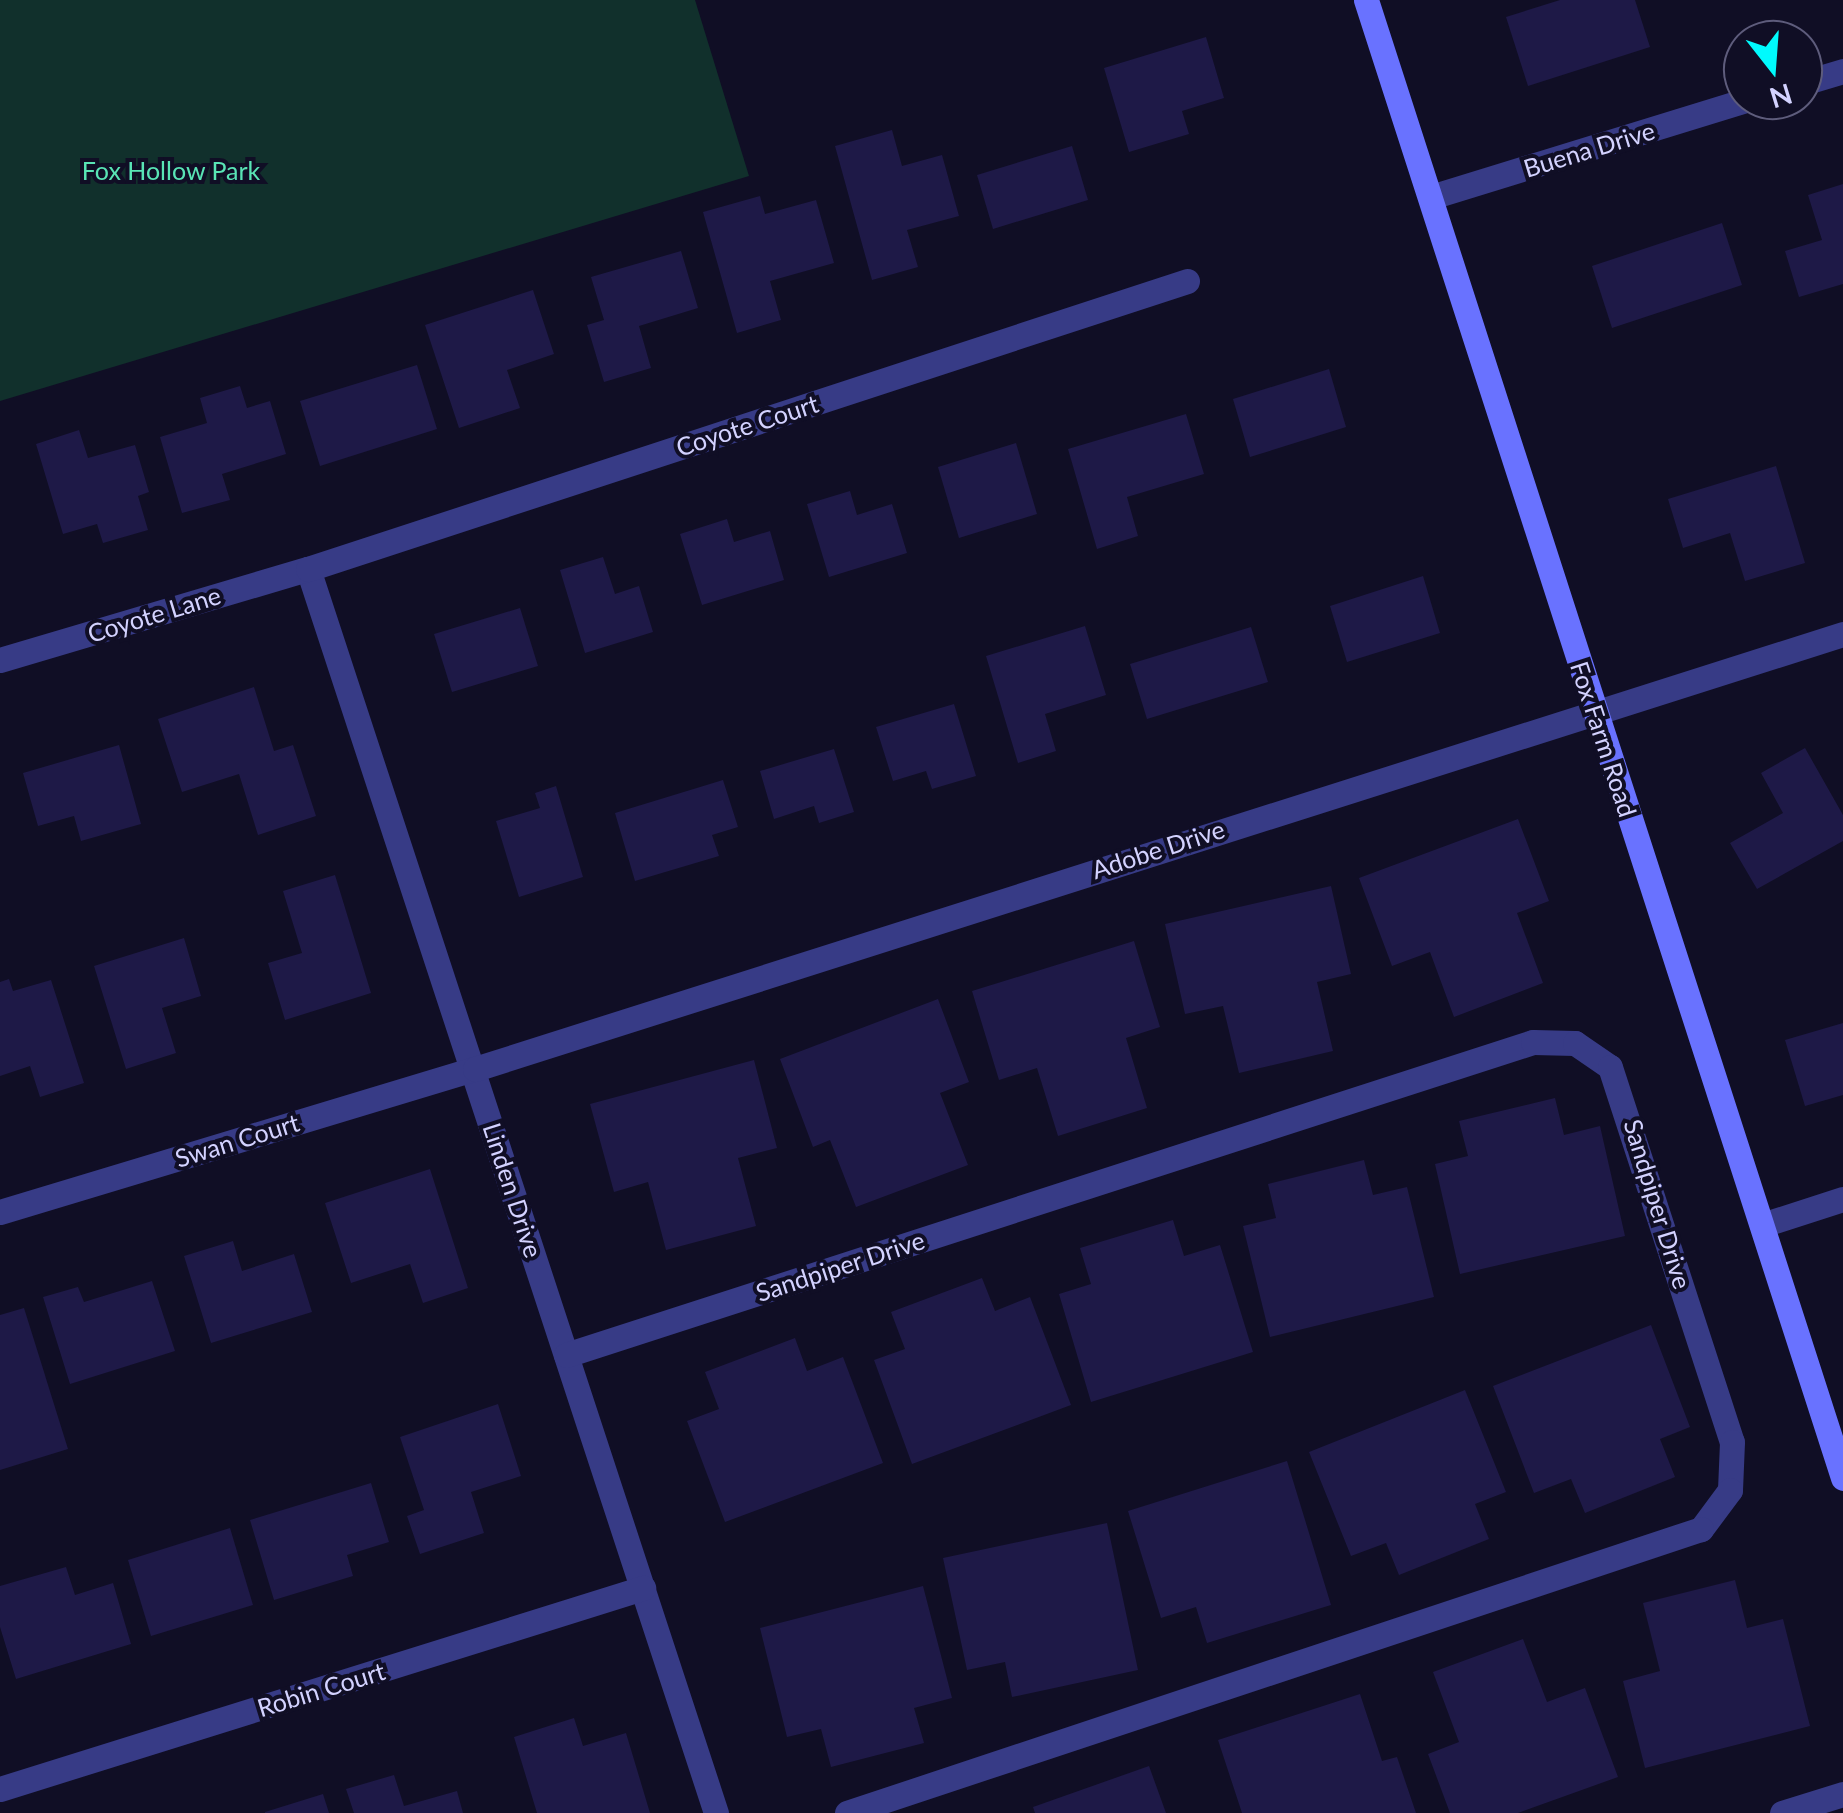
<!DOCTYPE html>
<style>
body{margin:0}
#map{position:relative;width:1843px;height:1813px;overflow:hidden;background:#100e25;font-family:Lato,sans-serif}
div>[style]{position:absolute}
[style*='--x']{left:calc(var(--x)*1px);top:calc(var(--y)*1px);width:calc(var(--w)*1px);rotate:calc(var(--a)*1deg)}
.green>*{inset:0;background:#11302c}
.building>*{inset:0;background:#1e1947}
.street>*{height:25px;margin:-12.5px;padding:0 12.5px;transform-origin:12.5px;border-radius:12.5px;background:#373b86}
.secondary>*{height:25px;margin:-12.5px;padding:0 12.5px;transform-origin:12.5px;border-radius:12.5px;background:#6972ff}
span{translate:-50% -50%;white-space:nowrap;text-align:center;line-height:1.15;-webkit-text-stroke:8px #100e25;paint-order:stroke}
.street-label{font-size:25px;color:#d3d2ff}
.park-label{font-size:25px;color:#59e4b5}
.north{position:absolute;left:1723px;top:20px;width:100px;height:100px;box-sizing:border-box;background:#100e25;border:2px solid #5e5c7c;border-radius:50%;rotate:163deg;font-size:28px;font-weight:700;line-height:40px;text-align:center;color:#d3d2ff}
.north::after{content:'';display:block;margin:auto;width:35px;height:45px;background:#00fafd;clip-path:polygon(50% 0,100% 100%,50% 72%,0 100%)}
</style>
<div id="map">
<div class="green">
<i style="clip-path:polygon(0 0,695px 0,749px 176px,0 401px)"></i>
</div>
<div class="building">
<i style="clip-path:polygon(1560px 0,1635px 0,1650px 47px,1528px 86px,1506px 17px)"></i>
<i style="clip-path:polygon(1206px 37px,1224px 98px,1182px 111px,1189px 134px,1129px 152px,1104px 68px)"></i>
<i style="clip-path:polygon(892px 130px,902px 166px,942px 155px,959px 216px,907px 230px,918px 267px,872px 280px,835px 146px)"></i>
<i style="clip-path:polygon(1072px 146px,1088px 200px,993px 229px,977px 175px)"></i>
<i style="clip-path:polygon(1843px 184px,1843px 284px,1799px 297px,1785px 251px,1822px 240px,1808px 195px)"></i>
<i style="clip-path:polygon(760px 196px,765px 214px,816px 200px,834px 263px,770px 281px,781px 320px,737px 333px,703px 212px)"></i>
<i style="clip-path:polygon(1722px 223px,1742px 285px,1612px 328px,1592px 266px)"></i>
<i style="clip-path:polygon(681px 251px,698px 308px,639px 326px,651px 368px,604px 382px,587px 325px,604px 320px,591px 277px)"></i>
<i style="clip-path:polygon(533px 290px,554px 354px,507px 370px,520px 408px,459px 428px,425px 325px)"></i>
<i style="clip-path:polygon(417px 365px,437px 429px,320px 466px,300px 401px)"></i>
<i style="clip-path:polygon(1329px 369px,1346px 427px,1250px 457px,1233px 399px)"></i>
<i style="clip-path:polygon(240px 386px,247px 408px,270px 401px,286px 454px,222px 474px,230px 500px,182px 513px,160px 437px,207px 423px,200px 398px)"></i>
<i style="clip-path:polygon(1186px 414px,1204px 474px,1127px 497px,1138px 536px,1097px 549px,1068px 449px)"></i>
<i style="clip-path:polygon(79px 430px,88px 458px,135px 445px,149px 492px,138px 496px,148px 530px,103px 543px,97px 524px,63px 534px,36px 444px)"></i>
<i style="clip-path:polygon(1016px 443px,1037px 514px,959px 538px,938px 467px)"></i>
<i style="clip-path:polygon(1776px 466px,1805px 563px,1745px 581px,1730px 533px,1683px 548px,1668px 499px)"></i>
<i style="clip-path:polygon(850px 491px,857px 515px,892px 504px,907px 553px,829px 577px,807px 504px)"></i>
<i style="clip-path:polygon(727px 519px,734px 542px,770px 531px,784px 580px,702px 605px,680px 534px)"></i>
<i style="clip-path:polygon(603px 557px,615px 594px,639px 586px,653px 632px,585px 653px,560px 570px)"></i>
<i style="clip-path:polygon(1423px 576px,1440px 633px,1347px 662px,1330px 606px)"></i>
<i style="clip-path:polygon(520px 608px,538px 666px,452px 692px,434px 634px)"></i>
<i style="clip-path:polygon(1085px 626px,1106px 695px,1045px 714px,1056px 751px,1018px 763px,986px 656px)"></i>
<i style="clip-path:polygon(1251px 627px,1268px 682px,1147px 719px,1130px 664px)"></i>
<i style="clip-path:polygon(254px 687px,274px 751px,293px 745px,316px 816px,258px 835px,239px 774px,182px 792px,158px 719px)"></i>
<i style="clip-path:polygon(954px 704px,976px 776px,932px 789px,926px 771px,893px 781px,876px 727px)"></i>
<i style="clip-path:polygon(119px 745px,141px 824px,81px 841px,74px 816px,38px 826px,23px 773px)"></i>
<i style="clip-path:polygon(1805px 748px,1843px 815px,1843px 841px,1757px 889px,1730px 843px,1783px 813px,1761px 773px)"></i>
<i style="clip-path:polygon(834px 749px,854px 812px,819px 823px,814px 806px,774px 819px,760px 771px)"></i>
<i style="clip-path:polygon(723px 780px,738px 827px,712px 835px,719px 856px,635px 881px,615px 813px)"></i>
<i style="clip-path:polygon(556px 786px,583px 877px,519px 897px,496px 821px,540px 808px,535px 793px)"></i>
<i style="clip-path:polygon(1518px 819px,1549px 901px,1517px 913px,1543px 983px,1454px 1017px,1430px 952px,1392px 966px,1359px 878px)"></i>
<i style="clip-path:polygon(335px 875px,371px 993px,285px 1020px,268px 963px,302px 953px,283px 891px)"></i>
<i style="clip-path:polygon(1331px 886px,1351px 974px,1317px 982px,1333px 1051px,1239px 1073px,1223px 1006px,1185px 1014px,1165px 924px)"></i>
<i style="clip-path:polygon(184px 938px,201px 996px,162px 1008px,176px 1053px,126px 1069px,94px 966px)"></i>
<i style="clip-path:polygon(1134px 941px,1160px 1027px,1126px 1038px,1147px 1108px,1058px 1136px,1037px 1068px,999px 1080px,972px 991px)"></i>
<i style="clip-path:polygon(9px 979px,13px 991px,51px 980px,84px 1083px,40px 1097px,30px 1066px,0 1076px,0 982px)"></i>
<i style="clip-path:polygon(938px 999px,969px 1082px,940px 1093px,968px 1165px,856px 1207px,830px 1140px,813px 1147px,780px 1059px)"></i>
<i style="clip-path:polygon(1843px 1023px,1843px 1095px,1805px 1106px,1785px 1040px)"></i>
<i style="clip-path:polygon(754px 1060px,777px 1148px,738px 1158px,756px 1226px,666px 1250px,648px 1182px,614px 1192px,590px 1104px)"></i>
<i style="clip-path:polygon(1555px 1098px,1564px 1135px,1600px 1126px,1625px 1236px,1460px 1274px,1435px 1164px,1468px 1156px,1459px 1121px)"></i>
<i style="clip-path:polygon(1364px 1160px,1373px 1195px,1407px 1187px,1434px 1297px,1270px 1337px,1243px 1226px,1276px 1218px,1268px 1184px)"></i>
<i style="clip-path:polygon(430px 1169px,468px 1288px,423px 1303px,410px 1264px,351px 1283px,325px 1203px)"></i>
<i style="clip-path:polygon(1173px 1220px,1184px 1256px,1220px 1245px,1253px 1352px,1091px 1402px,1059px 1294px,1091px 1284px,1080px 1248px)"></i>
<i style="clip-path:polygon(233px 1241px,242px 1271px,294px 1254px,312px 1312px,211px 1343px,184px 1256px)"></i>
<i style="clip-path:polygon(982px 1278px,995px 1311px,1030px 1297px,1071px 1405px,912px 1464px,874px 1360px,905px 1349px,891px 1312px)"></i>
<i style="clip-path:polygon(152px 1281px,175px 1351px,70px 1384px,43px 1297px,78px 1287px,84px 1302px)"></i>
<i style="clip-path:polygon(24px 1308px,68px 1449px,0 1470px,0 1315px)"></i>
<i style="clip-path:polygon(1651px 1325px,1690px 1427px,1660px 1439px,1675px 1477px,1585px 1513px,1571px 1479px,1534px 1493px,1493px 1386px)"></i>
<i style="clip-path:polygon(795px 1338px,807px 1371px,843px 1357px,883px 1463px,725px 1522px,687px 1421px,719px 1409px,705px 1372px)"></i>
<i style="clip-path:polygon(1465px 1390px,1506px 1492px,1475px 1504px,1489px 1539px,1399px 1575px,1386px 1543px,1351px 1556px,1309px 1452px)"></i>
<i style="clip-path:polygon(498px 1404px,521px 1476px,471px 1492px,484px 1533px,420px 1554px,407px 1516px,424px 1510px,400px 1437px)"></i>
<i style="clip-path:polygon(1287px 1461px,1331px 1605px,1207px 1643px,1196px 1607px,1161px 1618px,1128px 1511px)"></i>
<i style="clip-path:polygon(371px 1483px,389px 1542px,347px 1555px,353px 1576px,274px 1600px,250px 1520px)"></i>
<i style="clip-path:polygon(1107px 1523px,1138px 1670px,1012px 1697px,1005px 1662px,967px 1670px,943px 1558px)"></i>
<i style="clip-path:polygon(230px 1528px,253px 1605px,151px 1636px,128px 1560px)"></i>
<i style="clip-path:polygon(66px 1567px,75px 1595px,113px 1583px,131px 1644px,16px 1679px,0 1627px,0 1586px)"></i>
<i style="clip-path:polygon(1735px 1580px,1747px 1628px,1783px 1619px,1810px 1726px,1645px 1768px,1623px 1681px,1660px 1671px,1643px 1603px)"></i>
<i style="clip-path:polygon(923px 1586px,952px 1698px,914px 1708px,924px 1743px,831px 1767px,821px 1729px,787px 1737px,760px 1628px)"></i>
<i style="clip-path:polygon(1523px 1639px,1547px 1702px,1585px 1688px,1618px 1777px,1518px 1813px,1450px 1813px,1428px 1754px,1459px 1742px,1433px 1672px)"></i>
<i style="clip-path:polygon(1360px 1694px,1382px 1761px,1397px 1757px,1416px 1813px,1242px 1813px,1218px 1740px)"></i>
<i style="clip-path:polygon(574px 1718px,583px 1746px,626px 1733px,650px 1813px,537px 1813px,514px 1737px)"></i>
<i style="clip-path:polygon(1149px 1766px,1166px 1813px,1035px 1813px,1033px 1807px)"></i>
<i style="clip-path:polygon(394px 1775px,404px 1806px,457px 1791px,463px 1813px,354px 1813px,346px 1789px)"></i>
<i style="clip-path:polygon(323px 1794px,329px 1813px,265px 1813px,265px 1812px)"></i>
</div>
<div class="street">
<i style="--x:1803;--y:83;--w:42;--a:-16.7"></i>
<i style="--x:1431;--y:197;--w:331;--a:-17.1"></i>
<i style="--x:308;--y:569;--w:1309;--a:71.84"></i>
<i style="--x:0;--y:660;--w:321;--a:-16.5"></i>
<i style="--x:308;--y:569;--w:925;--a:-18.14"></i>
<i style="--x:0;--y:1212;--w:496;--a:-16.8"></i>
<i style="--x:475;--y:1069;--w:1435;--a:-17.64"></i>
<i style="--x:1762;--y:1225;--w:85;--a:-17.8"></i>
<i style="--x:566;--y:1355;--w:1016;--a:-17.94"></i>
<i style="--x:1533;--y:1042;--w:42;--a:1.4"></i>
<i style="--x:1575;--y:1043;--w:42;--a:34.4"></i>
<i style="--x:1610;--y:1067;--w:394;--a:72"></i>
<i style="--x:1732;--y:1442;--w:48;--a:92.4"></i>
<i style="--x:1730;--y:1490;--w:49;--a:126.6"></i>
<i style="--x:1701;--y:1529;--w:900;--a:161.61"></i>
<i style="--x:0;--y:1789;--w:674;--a:-17.36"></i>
<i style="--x:1782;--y:1813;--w:64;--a:-17.3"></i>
</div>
<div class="secondary">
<i style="--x:1366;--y:0;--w:1553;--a:72.11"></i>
</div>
<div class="street-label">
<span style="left:1589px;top:149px;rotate:-17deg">Buena Drive</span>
<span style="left:747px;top:425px;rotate:-18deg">Coyote Court</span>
<span style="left:154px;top:614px;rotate:-17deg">Coyote Lane</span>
<span style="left:1604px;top:739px;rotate:72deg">Fox Farm Road</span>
<span style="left:1158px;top:849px;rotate:-18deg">Adobe Drive</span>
<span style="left:237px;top:1140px;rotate:-17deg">Swan Court</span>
<span style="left:513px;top:1190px;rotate:72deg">Linden Drive</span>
<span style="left:1658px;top:1204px;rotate:73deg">Sandpiper Drive</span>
<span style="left:840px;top:1266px;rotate:-18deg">Sandpiper Drive</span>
<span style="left:321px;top:1689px;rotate:-17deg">Robin Court</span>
</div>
<div class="park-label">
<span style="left:171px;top:170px">Fox Hollow Park</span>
</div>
<div class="north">N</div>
</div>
